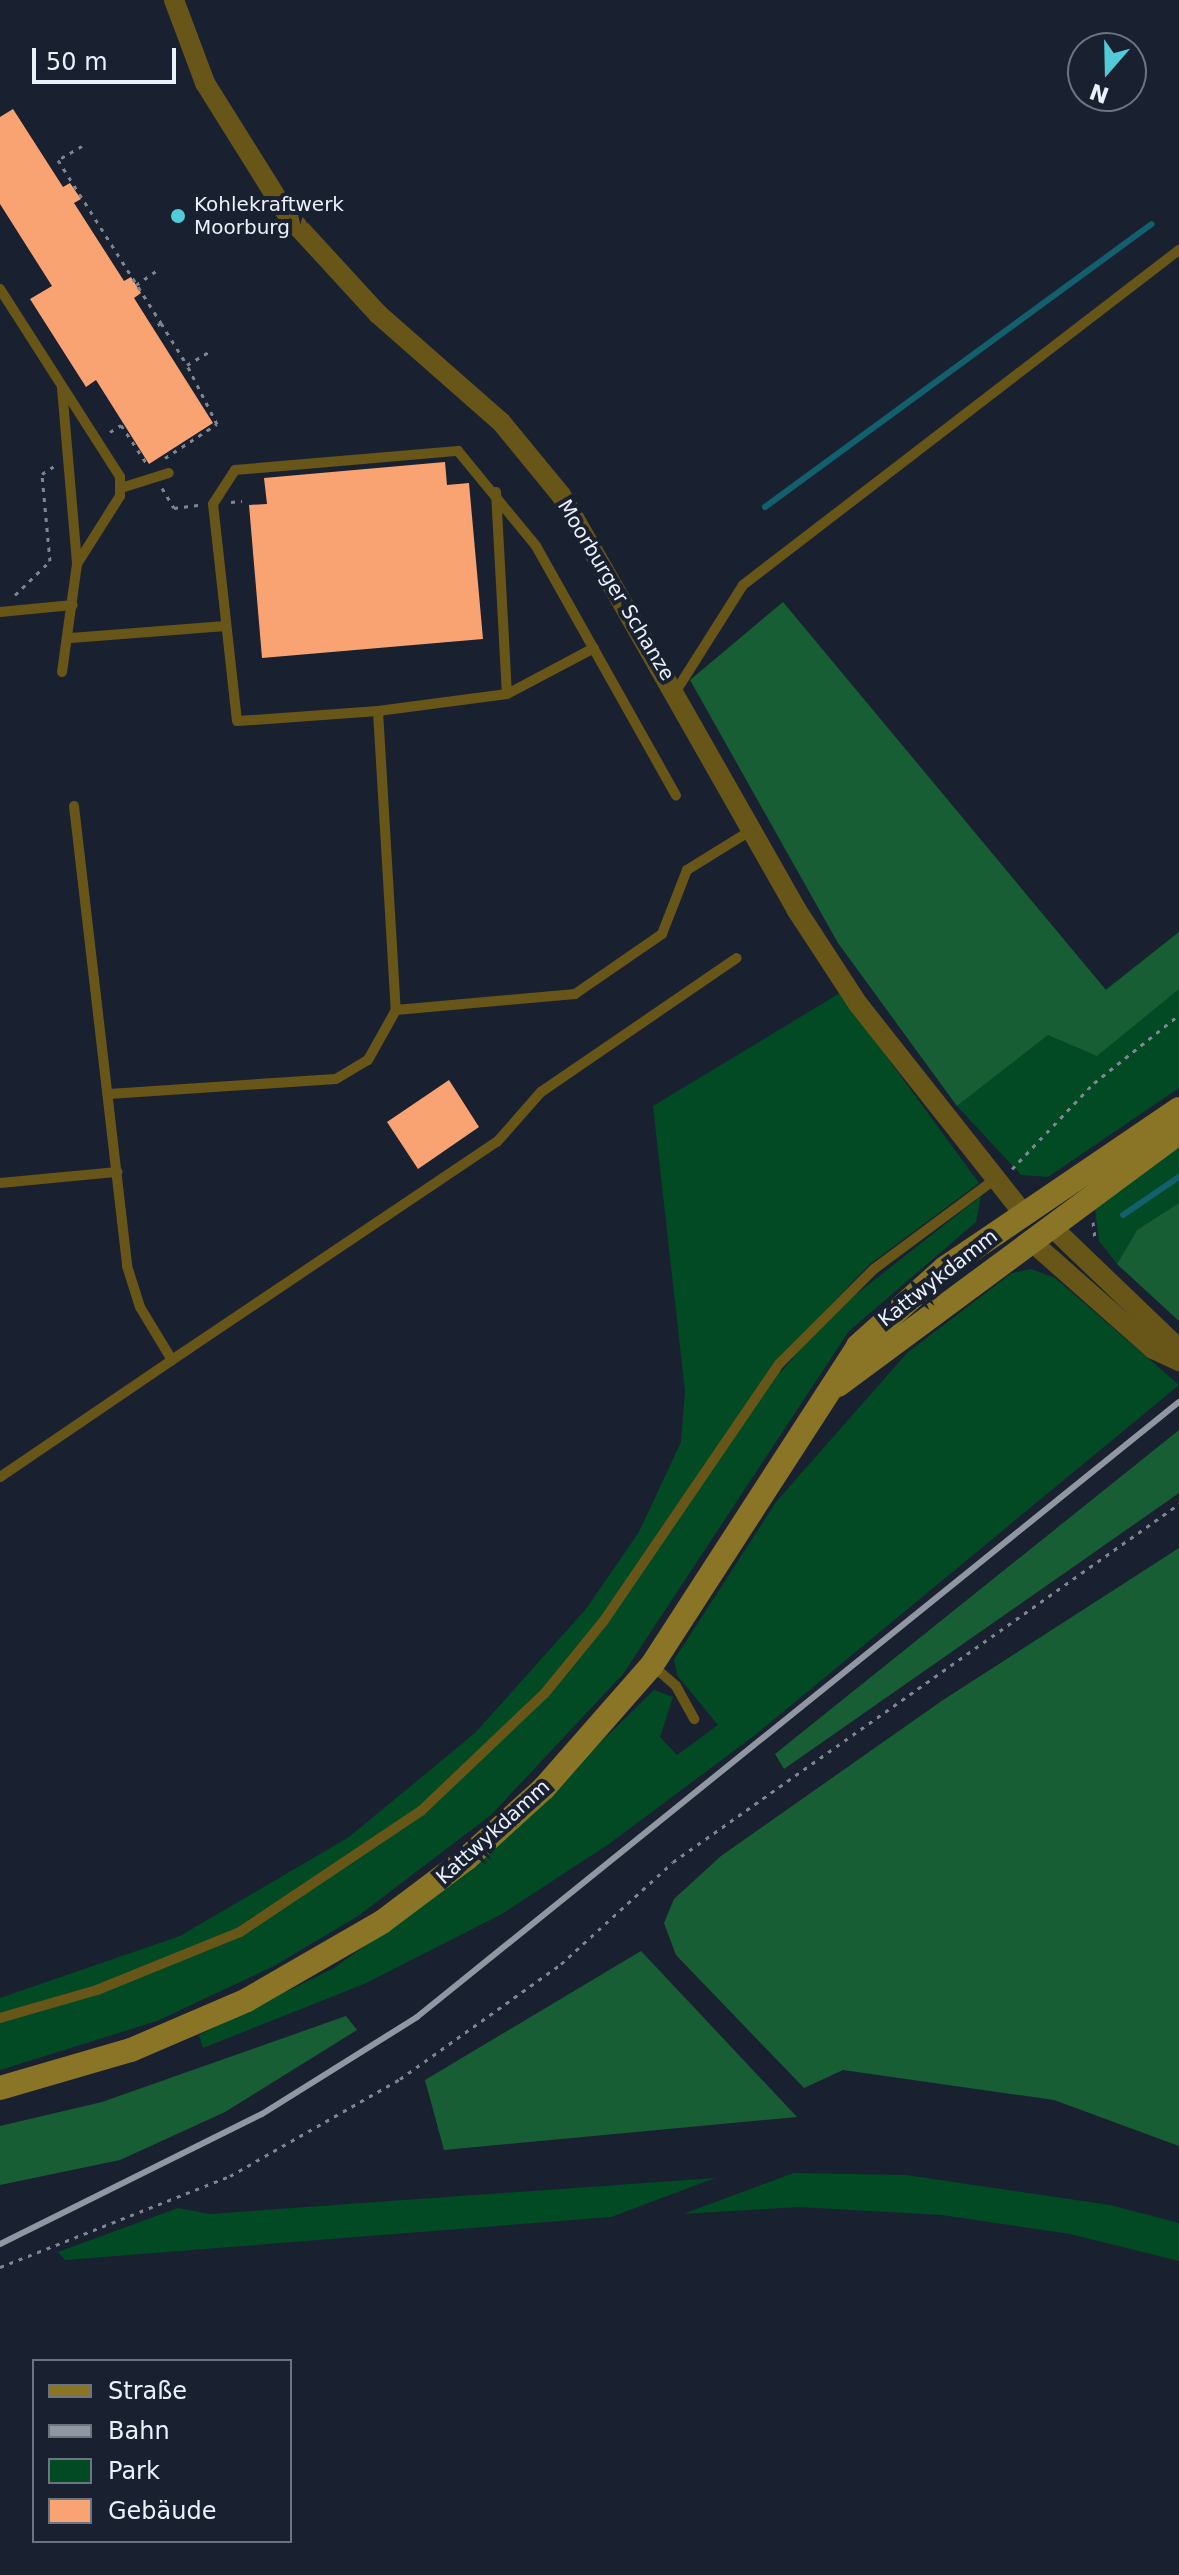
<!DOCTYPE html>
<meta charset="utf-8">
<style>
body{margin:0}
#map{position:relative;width:1179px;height:2575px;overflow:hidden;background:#192130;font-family:"DejaVu Sans",sans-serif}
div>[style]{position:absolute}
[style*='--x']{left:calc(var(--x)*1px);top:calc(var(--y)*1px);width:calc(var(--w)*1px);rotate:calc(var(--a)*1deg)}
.green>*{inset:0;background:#014a24}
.forest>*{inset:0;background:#185e34}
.stream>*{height:6px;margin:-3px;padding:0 3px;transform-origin:3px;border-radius:3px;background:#125f6e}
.building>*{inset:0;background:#faa372}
.path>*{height:3px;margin-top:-1.5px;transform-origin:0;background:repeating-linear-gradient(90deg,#7f8692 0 4px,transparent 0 10px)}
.lane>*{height:10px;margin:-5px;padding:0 5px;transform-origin:5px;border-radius:5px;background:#675618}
.street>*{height:20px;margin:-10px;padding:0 10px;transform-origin:10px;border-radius:10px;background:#675618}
.secondary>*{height:24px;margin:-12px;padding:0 12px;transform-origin:12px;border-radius:12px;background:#8a7527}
.rail>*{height:6px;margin:-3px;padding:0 3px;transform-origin:3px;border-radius:3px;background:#9097a3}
.dots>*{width:22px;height:22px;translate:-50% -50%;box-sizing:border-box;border:4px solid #192130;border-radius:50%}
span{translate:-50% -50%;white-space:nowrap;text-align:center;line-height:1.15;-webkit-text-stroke:8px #192130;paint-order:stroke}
.poi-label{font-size:20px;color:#ebf1fb}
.left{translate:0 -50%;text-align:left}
.street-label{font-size:20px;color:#ebf1fb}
.legend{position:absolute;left:32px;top:2359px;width:260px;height:184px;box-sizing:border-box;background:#192130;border:2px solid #6d7481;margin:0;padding:10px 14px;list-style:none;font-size:24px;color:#ebf1fb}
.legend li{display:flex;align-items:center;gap:16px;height:40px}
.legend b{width:40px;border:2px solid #6d7481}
.north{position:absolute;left:1067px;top:32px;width:80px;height:80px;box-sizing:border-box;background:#192130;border:2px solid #6d7481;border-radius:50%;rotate:200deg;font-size:22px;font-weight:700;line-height:32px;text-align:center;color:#ebf1fb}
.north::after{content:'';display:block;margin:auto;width:28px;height:36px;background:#52cbd8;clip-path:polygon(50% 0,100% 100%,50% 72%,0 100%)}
.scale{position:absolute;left:32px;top:48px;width:144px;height:36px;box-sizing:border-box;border:4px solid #ebf1fb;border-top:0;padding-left:10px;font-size:24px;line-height:28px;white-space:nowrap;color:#ebf1fb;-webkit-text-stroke:6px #192130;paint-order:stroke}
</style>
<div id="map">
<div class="green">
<i style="clip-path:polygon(1179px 932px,1179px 1088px,1048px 1177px,1021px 1175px,957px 1106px)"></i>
<i style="clip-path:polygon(840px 993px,979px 1183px,870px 1264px,774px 1364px,781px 1372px,830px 1315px,981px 1196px,976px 1222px,849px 1331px,623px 1674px,491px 1815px,358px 1916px,274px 1966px,157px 2021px,0 2070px,0 1998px,180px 1936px,349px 1837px,475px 1733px,586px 1609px,639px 1532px,681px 1442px,685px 1391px,653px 1106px)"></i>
<i style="clip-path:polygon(1179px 1141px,1179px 1203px,1137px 1230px,1117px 1264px,1099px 1241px,1095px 1209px)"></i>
<i style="clip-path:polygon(1031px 1269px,1055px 1278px,1179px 1385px,755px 1735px,609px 1844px,502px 1914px,364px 1984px,203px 2048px,199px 2035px,334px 1968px,468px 1872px,654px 1690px,673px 1697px,660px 1737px,677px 1755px,718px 1725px,677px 1675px,674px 1660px,776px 1502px,907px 1353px,1012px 1273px)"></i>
<i style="clip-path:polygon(794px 2173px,906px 2175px,1110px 2205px,1179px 2223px,1179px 2261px,1070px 2234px,942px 2215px,798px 2207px,683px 2214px)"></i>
<i style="clip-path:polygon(715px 2178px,611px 2217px,65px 2260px,58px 2252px,178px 2208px,209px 2214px)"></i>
</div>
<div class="forest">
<i style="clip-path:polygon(783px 602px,1106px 990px,1179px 932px,1179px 989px,1097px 1056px,1048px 1035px,957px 1106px,838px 943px,690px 680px)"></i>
<i style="clip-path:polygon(1179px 1203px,1179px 1321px,1117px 1264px,1137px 1230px)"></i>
<i style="clip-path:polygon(1179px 1430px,1179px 1493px,784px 1769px,775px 1754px)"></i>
<i style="clip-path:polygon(1179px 1548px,1179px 2146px,1054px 2100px,843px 2070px,804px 2088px,676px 1955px,664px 1923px,674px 1899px,721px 1856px,943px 1700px)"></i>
<i style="clip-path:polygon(641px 1951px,797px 2117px,444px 2150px,425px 2080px)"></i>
<i style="clip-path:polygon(346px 2016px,357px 2030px,225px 2112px,120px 2160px,0 2185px,0 2126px,102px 2102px)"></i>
</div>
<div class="stream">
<i style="--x:765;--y:507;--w:479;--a:-36.2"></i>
<i style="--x:1123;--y:1215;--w:68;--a:-34.2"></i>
</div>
<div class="building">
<i style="clip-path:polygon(13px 109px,63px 187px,70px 183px,81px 199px,74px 203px,124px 281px,131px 277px,141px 293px,134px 298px,213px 423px,149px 464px,96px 380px,86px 387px,30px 299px,52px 286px,0 204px,0 117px)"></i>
<i style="clip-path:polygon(445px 462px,447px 485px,469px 483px,483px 639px,262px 658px,249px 505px,267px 504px,264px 478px)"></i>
<i style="clip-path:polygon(449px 1080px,479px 1127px,418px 1169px,387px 1122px)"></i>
</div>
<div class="path">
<i style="--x:82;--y:146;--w:28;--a:150"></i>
<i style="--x:58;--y:160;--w:193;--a:57.7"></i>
<i style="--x:161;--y:323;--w:9;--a:148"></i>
<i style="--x:136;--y:285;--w:28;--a:-35"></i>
<i style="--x:161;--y:323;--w:49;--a:58.2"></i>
<i style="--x:187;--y:365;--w:27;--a:-31"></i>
<i style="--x:110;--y:432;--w:13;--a:-32"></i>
<i style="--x:121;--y:425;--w:47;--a:56.3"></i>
<i style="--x:165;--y:458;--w:62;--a:-33.2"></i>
<i style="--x:217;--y:424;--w:66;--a:-117"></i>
<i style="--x:162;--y:488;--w:23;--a:59"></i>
<i style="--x:174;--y:508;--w:26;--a:-7"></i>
<i style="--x:231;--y:502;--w:11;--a:-5"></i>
<i style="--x:15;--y:595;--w:49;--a:-44.2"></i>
<i style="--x:50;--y:561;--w:87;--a:-95.3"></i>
<i style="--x:42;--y:474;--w:17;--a:-33"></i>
<i style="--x:1012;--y:1169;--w:119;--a:-46.4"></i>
<i style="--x:1094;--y:1083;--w:109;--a:-38.7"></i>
<i style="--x:1093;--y:1222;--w:16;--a:83"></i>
<i style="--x:0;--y:2267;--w:247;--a:-21.6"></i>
<i style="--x:230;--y:2176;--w:196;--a:-29.7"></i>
<i style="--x:400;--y:2079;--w:198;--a:-35.5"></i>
<i style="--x:561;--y:1964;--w:151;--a:-42.3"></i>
<i style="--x:673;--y:1862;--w:620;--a:-35.28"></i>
</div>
<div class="lane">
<i style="--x:0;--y:289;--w:223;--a:57.4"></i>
<i style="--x:120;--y:477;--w:19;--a:90"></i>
<i style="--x:120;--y:496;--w:80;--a:122.3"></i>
<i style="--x:62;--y:388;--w:177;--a:85.1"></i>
<i style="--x:77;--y:564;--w:109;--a:97.9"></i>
<i style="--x:121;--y:488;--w:50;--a:-17.4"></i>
<i style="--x:496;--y:492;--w:202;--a:86.9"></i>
<i style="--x:0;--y:612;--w:73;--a:-5.5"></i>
<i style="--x:71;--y:638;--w:155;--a:-4.4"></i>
<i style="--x:594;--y:648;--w:98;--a:152.1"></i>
<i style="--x:507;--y:694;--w:130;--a:172.5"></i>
<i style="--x:378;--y:711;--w:300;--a:86.6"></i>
<i style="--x:396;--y:1010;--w:180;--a:-5.1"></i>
<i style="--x:575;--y:994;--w:106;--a:-34.6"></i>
<i style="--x:662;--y:934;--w:69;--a:-68.7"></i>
<i style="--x:687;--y:870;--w:78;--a:-31.8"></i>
<i style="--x:676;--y:691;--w:125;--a:-57.7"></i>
<i style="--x:743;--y:585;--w:550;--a:-37.54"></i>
<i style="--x:378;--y:711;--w:141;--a:175.9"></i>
<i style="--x:237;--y:721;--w:218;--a:-96.3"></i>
<i style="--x:213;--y:504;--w:40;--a:-57.1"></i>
<i style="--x:235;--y:470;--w:224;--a:-4.9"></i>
<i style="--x:458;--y:451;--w:123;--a:50.6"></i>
<i style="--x:536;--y:546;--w:286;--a:60.7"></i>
<i style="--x:74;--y:806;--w:463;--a:83.4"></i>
<i style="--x:127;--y:1266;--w:43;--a:72.4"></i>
<i style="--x:140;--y:1307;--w:62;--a:58.9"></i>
<i style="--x:172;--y:1360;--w:391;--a:-33.9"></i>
<i style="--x:497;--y:1142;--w:67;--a:-48.7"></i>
<i style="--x:541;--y:1092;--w:237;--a:-34.4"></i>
<i style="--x:109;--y:1094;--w:227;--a:-3.8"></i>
<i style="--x:336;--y:1079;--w:37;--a:-31"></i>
<i style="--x:368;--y:1060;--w:57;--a:-60.8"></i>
<i style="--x:0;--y:1183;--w:118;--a:-5.4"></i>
<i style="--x:0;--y:1477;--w:208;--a:-34.2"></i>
<i style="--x:652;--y:1665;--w:32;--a:41"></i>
<i style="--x:676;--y:1686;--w:38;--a:61"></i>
<i style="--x:0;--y:2018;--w:101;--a:-16.1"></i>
<i style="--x:97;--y:1990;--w:154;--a:-22.1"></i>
<i style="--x:240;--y:1932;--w:218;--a:-33.8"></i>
<i style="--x:421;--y:1811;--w:171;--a:-43.6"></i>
<i style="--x:545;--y:1693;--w:92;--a:-50.8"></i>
<i style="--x:603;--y:1622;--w:312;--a:-55.7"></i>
<i style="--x:779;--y:1364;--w:134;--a:-45"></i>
<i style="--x:874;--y:1269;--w:151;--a:-36.6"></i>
</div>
<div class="street">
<i style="--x:174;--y:0;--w:89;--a:69.5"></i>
<i style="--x:205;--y:83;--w:157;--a:58"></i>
<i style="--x:288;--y:216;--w:133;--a:47.4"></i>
<i style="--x:378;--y:314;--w:164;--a:41.3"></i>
<i style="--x:501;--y:422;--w:94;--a:50.6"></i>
<i style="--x:561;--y:495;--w:476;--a:60.4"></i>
<i style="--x:796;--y:909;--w:113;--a:56.9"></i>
<i style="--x:858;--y:1004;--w:266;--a:51.7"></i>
<i style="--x:1052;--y:1227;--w:176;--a:43.8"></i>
<i style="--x:1031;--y:1241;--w:163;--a:41.5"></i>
<i style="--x:1153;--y:1349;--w:29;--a:25"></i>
</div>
<div class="secondary">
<i style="--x:838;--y:1385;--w:424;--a:-36.5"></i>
<i style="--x:0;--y:2088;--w:136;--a:-16.2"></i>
<i style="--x:131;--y:2050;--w:126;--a:-23.3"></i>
<i style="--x:247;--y:2000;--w:156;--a:-30"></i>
<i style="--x:382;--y:1922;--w:105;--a:-36.9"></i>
<i style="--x:466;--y:1859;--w:105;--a:-42.3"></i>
<i style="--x:544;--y:1788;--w:164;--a:-48.7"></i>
<i style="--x:652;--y:1665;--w:380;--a:-57.1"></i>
<i style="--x:858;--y:1346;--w:117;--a:-41.9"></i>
<i style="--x:945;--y:1268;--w:283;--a:-34.2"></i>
</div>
<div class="rail">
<i style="--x:0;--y:2244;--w:292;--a:-26.4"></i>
<i style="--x:262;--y:2114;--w:183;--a:-32"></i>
<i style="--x:417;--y:2017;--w:979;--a:-38.91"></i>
</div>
<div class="dots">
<i style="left:178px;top:216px;background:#52cbd8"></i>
</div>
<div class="poi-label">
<span class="left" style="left:194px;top:216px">Kohlekraftwerk<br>Moorburg</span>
</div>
<div class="street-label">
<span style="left:616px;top:590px;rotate:59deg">Moorburger Schanze</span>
<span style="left:938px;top:1278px;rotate:-38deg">Kattwykdamm</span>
<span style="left:493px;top:1832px;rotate:-42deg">Kattwykdamm</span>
</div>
<ul class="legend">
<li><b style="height:10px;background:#8a7527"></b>Straße</li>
<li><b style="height:10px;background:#9097a3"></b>Bahn</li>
<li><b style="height:22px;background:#014a24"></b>Park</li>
<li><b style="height:22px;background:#faa372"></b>Gebäude</li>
</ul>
<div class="north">N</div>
<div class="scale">50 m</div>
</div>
